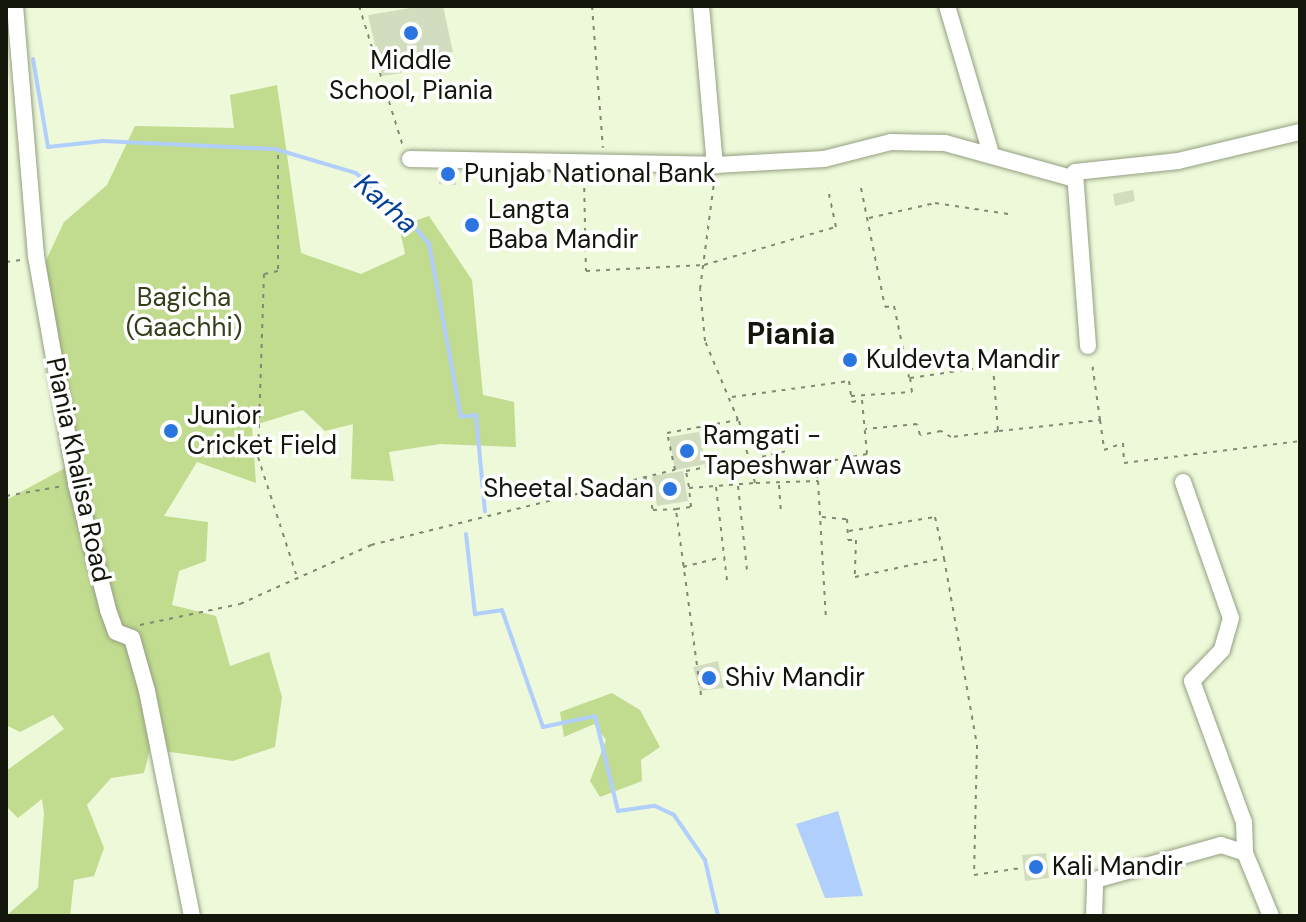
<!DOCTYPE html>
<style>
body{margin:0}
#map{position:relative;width:1306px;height:922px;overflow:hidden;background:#edf9d9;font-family:"DM Sans",sans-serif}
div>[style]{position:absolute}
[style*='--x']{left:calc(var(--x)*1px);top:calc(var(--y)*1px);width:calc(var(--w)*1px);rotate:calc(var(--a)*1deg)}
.green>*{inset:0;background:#c1db8f}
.water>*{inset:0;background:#b1cffc}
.stream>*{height:4px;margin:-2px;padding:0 2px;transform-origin:2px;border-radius:2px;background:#b1cffc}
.building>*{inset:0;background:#d1ddbe}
.path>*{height:2px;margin-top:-1px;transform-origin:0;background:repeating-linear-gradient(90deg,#818974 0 4px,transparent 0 10px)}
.roads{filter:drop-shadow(0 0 2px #949f81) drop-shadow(0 0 2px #949f81)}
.minor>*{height:16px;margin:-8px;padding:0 8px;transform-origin:8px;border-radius:8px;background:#fff}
.dots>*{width:22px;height:22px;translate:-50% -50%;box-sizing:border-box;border:4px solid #fff;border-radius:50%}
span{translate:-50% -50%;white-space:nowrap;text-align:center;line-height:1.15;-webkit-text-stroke:7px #fff;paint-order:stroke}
.poi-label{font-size:26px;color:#12160b}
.left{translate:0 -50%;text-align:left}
.right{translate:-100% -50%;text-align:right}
.park-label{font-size:26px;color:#343f1a}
.street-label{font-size:26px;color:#12160b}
.water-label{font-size:28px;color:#024195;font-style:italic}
.quarter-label{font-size:30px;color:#12160b;font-weight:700}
.frame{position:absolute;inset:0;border:8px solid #12160b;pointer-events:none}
</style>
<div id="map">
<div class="green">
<i style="clip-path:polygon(277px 85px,301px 253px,361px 274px,405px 254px,399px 226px,429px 216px,472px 280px,483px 395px,514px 402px,516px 447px,440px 444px,389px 452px,394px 481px,351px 479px,353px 424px,325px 431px,303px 410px,252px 426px,256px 483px,197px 462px,164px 516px,208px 522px,206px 561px,179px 571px,172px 605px,216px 616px,230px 666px,269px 652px,282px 697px,275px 747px,233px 761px,150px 749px,144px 773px,111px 778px,87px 805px,104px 848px,94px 876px,74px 880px,70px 916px,6px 916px,38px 888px,44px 814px,42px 799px,18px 818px,6px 806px,6px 771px,64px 729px,53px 715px,20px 732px,6px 725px,6px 500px,78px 461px,42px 269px,64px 222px,107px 185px,135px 126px,234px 128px,230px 95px)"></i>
<i style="clip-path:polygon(612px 693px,640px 710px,660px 747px,641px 760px,642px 781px,600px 797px,590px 781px,606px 740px,594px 724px,564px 737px,560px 712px)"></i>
</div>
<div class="water">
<i style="clip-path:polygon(838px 811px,863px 896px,825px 898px,796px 824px)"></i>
</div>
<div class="stream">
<i style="--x:33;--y:59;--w:89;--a:80.3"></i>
<i style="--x:48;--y:147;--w:55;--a:-6.2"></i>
<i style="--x:103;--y:141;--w:172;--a:2.7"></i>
<i style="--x:275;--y:149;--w:84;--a:16.5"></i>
<i style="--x:356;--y:173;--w:74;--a:42.3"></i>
<i style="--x:411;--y:223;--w:28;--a:49"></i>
<i style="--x:429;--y:244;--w:176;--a:79.5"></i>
<i style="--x:461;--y:417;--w:15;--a:-8"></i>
<i style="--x:476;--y:415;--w:97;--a:84.7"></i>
<i style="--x:466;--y:534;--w:81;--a:83.6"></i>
<i style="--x:475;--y:614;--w:27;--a:-8"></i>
<i style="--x:502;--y:610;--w:124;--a:70.7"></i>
<i style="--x:543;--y:727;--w:53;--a:-11.9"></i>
<i style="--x:595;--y:716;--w:98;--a:76.4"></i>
<i style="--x:618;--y:811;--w:37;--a:-8"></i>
<i style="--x:655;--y:806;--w:21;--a:25"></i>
<i style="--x:674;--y:815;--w:55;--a:55.4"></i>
<i style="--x:705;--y:860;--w:57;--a:76.9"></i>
</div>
<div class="building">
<i style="clip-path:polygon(423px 6px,443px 6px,453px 52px,400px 60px,402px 73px,382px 76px,368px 15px)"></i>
<i style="clip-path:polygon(440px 171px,457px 171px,456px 185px,439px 184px)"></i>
<i style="clip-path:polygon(1133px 190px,1135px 201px,1115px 206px,1113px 194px)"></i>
<i style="clip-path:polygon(699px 432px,706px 464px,675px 470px,669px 437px)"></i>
<i style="clip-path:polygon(683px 471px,688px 501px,657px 506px,652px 476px)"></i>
<i style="clip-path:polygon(718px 661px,724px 688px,700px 691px,693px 667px)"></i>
<i style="clip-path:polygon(1046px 853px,1049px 878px,1025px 881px,1022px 855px)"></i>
</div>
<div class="path">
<i style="--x:359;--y:6;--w:147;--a:72.6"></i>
<i style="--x:592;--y:6;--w:142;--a:85.6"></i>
<i style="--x:278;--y:155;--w:116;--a:90"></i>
<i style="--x:278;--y:271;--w:14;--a:168"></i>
<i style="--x:264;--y:274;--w:183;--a:91.9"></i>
<i style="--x:258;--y:457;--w:123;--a:72"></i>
<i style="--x:584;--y:178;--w:93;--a:88.8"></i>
<i style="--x:586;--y:271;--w:118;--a:-2.9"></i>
<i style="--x:704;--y:265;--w:137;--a:-16.1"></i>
<i style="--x:836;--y:227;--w:40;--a:-102"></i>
<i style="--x:861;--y:188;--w:121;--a:78.6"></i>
<i style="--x:885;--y:307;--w:9;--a:-6"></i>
<i style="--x:894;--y:306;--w:73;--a:78.1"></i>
<i style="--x:869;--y:218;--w:68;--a:-12.8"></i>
<i style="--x:935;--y:203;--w:74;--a:8.6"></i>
<i style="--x:6;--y:262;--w:15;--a:-8"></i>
<i style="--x:851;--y:396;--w:61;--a:-3.8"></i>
<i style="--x:912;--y:392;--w:14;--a:-98"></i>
<i style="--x:910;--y:378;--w:84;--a:-8.2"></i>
<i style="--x:993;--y:366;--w:65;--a:85.6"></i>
<i style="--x:998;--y:431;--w:47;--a:172.7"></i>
<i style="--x:951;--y:437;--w:12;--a:-149"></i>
<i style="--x:941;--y:431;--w:21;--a:169"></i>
<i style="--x:920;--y:435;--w:11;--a:-105"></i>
<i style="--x:917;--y:424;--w:52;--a:174.5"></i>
<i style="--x:732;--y:397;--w:118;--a:-7.8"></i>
<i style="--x:849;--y:381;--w:21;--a:82"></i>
<i style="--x:852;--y:402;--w:10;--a:-11"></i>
<i style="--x:862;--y:400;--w:54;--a:84.7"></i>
<i style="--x:867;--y:454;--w:54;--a:169.3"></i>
<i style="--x:814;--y:464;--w:17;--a:77"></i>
<i style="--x:1100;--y:420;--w:30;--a:82"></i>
<i style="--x:1104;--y:450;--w:20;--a:-20"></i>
<i style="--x:1123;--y:443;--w:20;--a:87"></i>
<i style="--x:1124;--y:463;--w:177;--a:-7.1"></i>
<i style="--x:999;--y:431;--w:102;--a:-6.2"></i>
<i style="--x:1100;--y:420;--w:59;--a:-97.9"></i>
<i style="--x:752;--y:459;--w:35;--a:-13"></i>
<i style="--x:645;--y:476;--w:35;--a:77"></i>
<i style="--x:653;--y:510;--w:23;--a:-2"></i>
<i style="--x:756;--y:483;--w:62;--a:-1.8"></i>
<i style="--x:818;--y:481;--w:138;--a:86.7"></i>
<i style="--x:779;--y:485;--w:30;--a:86"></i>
<i style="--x:738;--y:486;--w:84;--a:83.9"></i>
<i style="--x:689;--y:487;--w:16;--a:-101"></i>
<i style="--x:686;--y:471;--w:21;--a:-11"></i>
<i style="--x:707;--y:467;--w:16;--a:-97"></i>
<i style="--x:716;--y:487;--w:95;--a:83.3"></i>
<i style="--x:6;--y:496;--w:58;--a:-10"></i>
<i style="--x:822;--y:517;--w:25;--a:5"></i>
<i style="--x:847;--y:519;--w:21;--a:87"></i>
<i style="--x:848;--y:540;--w:8;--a:0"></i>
<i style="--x:856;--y:540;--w:37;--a:92"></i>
<i style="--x:855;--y:577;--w:91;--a:-12.1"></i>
<i style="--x:944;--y:558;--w:190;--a:80"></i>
<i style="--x:977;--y:745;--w:130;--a:91.3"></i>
<i style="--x:974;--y:875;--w:49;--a:-8.3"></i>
<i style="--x:849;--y:531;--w:87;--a:-9.2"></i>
<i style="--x:935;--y:517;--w:42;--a:77.6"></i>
<i style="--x:683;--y:567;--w:38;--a:-14"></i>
<i style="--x:140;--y:625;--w:102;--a:-11.9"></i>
<i style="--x:240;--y:604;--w:144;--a:-24.2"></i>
<i style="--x:371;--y:545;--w:313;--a:-13.9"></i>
<i style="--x:675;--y:470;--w:38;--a:-102"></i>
<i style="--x:667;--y:433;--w:72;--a:-10.4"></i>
<i style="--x:738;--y:420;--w:86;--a:-112.7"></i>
<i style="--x:705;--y:341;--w:52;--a:-95.5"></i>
<i style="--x:700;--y:289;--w:108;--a:-82.5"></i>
<i style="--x:701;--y:695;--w:188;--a:-97.7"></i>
<i style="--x:676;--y:509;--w:15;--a:-8"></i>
<i style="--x:691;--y:507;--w:19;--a:-96"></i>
<i style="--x:689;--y:488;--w:66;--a:-4.3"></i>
<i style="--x:755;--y:483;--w:64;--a:-104.5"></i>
</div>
<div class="roads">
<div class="minor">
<i style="--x:15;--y:6;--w:251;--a:85.2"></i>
<i style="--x:36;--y:256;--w:231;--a:80"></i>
<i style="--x:76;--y:484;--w:130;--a:75.7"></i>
<i style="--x:108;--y:610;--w:23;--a:70"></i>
<i style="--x:116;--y:632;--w:17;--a:21"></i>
<i style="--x:132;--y:638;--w:55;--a:74.2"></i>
<i style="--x:147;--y:691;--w:229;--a:78.7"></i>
<i style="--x:701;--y:6;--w:160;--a:85"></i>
<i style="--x:947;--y:6;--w:150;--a:73.4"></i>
<i style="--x:410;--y:159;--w:305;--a:1.1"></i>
<i style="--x:715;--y:165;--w:109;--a:-3.2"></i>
<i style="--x:824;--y:159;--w:69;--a:-14.2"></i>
<i style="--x:891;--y:142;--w:54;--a:1.1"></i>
<i style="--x:945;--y:143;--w:135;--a:15.5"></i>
<i style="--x:1088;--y:346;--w:174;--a:-94.3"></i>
<i style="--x:1075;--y:172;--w:104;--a:-6.1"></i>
<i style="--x:1178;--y:161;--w:125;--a:-13.4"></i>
<i style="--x:1183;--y:482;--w:144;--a:70.6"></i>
<i style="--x:1231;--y:618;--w:33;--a:106"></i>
<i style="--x:1222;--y:650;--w:43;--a:134.1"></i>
<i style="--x:1192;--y:681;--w:150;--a:69.8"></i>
<i style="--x:1244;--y:822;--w:31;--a:88"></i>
<i style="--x:1094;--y:916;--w:36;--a:-88"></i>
<i style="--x:1095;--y:880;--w:131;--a:-15.5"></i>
<i style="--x:1221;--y:845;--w:25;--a:18"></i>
<i style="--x:1245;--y:853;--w:68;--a:67.6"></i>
</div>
</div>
<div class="dots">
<i style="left:411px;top:33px;background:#2b75e1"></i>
<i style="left:448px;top:174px;background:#2b75e1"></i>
<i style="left:472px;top:225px;background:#2b75e1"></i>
<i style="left:850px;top:360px;background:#2b75e1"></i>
<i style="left:171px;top:431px;background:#2b75e1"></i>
<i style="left:687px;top:451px;background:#2b75e1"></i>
<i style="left:670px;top:489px;background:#2b75e1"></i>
<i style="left:709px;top:678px;background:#2b75e1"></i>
<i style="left:1036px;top:867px;background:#2b75e1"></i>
</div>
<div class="poi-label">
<span style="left:411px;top:76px">Middle<br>School, Piania</span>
<span class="left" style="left:464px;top:174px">Punjab National Bank</span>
<span class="left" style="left:488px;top:225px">Langta<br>Baba Mandir</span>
<span class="left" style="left:866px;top:360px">Kuldevta Mandir</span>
<span class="left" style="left:187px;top:431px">Junior<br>Cricket Field</span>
<span class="left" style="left:703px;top:451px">Ramgati -<br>Tapeshwar Awas</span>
<span class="right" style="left:654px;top:489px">Sheetal Sadan</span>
<span class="left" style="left:725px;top:678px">Shiv Mandir</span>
<span class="left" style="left:1052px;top:867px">Kali Mandir</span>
</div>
<div class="park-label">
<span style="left:184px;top:313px">Bagicha<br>(Gaachhi)</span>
</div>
<div class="street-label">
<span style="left:78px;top:470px;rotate:78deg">Piania Khalisa Road</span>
</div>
<div class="water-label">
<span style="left:386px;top:204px;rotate:42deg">Karha</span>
</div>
<div class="quarter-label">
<span style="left:791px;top:334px">Piania</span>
</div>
<div class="frame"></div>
</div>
